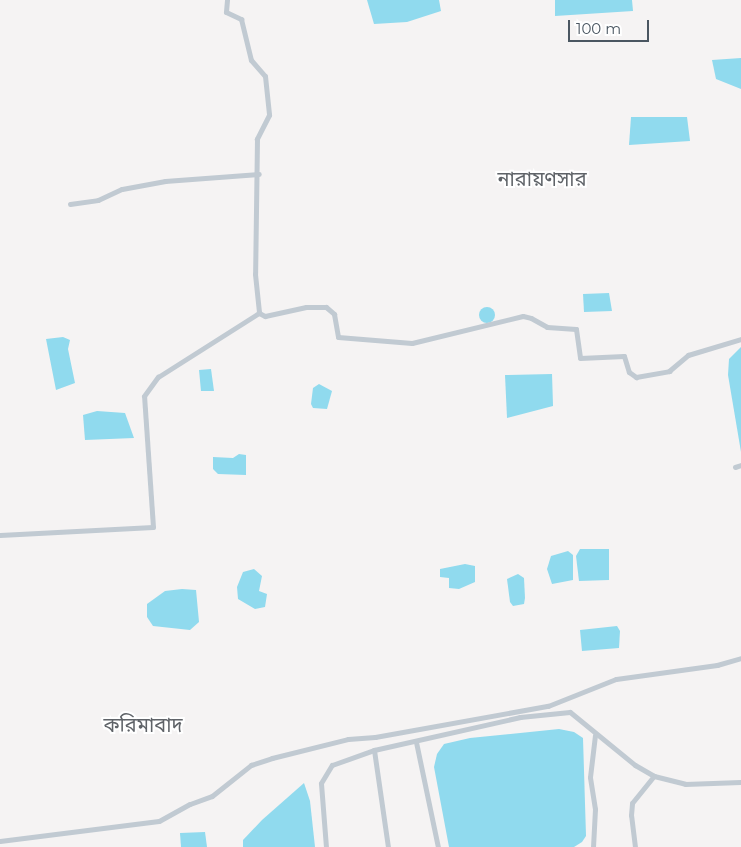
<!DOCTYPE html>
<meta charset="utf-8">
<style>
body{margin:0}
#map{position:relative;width:741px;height:847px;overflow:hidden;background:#f5f3f3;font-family:Montserrat,"Noto Sans Bengali",sans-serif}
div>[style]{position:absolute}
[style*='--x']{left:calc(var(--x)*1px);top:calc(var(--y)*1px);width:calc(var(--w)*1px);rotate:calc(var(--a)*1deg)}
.water>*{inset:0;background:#90daee}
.round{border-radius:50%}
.minor>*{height:5px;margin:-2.5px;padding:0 2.5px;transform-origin:2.5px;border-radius:2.5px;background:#c1cad2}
span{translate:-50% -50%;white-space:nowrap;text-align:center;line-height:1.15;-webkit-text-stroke:4px #fff;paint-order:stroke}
.quarter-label{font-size:20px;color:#5f6368}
.scale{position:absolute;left:568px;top:20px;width:81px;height:22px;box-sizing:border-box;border:2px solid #4a5661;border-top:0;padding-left:6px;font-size:15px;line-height:18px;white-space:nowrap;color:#4a5661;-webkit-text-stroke:4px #fff;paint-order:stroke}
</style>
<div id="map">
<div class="water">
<i style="clip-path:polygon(367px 0,439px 0,441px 11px,407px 22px,374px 24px)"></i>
<i style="clip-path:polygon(555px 0,632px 0,633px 11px,555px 16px)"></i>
<i style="clip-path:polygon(741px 58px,741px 89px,716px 79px,712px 60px)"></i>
<i style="clip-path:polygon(631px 117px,687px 117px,690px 141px,629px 145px)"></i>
<i style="clip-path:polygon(609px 293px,612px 311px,584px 312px,583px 294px)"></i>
<i class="round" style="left:479px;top:307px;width:16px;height:16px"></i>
<i style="clip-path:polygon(63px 337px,70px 340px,68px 349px,75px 383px,56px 390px,46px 339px)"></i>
<i style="clip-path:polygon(741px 347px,741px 452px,728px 375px,729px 359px)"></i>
<i style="clip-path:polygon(211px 369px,214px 391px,201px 391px,199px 370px)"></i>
<i style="clip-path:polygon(552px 374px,553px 406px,507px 418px,505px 375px)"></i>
<i style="clip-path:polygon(319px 384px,332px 391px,327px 409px,313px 408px,311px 404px,313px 388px)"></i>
<i style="clip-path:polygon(97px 411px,125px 413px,134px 438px,85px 440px,83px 415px)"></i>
<i style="clip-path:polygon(239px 454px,246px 455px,246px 475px,218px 474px,213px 469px,213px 457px,233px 458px)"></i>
<i style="clip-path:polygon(580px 549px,609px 549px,609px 580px,579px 581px,576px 556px)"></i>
<i style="clip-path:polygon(568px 551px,573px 555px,573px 580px,552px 584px,547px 569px,551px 556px)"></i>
<i style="clip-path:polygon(465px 564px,475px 566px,475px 582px,459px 589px,449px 588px,449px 578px,440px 577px,440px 569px)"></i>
<i style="clip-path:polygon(254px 569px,262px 576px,259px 591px,267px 594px,265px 607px,255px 609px,238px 599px,237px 587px,243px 572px)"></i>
<i style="clip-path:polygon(518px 574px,524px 578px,525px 598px,524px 604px,513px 606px,510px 602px,507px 579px)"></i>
<i style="clip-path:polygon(182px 589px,196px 590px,199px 622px,190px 630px,153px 626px,147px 617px,147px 604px,165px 591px)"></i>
<i style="clip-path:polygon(617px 626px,620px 631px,619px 648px,582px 651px,580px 630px)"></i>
<i style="clip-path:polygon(559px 729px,574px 732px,583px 738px,586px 836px,582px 842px,574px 847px,449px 847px,434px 767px,437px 754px,444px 744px,470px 738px)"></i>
<i style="clip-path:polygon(304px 783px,310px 801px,315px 847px,243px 847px,243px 840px,262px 820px)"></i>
<i style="clip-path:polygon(205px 832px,207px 847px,181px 847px,180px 833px)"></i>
</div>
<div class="minor">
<i style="--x:227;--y:0;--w:12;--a:95"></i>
<i style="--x:226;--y:12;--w:17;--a:25"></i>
<i style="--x:241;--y:19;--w:42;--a:76.3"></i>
<i style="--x:251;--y:60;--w:21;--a:49"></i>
<i style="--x:265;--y:76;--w:39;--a:84"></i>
<i style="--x:269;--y:115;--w:27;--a:117"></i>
<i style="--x:257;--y:139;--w:135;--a:90.8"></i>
<i style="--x:255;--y:274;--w:39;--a:84"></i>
<i style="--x:70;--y:204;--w:28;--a:-8"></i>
<i style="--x:98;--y:200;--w:26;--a:-25"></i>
<i style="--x:122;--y:189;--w:44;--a:-10.5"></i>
<i style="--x:165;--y:181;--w:94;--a:-4.3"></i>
<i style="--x:259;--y:313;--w:7;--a:27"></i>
<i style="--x:265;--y:316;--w:42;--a:-12.4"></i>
<i style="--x:306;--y:307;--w:20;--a:0"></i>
<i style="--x:326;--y:307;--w:11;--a:41"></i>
<i style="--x:334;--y:314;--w:23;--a:80"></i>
<i style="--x:338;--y:337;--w:74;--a:4.6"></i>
<i style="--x:412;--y:343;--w:114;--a:-13.7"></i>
<i style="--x:523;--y:316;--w:8;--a:14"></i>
<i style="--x:531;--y:318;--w:18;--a:29"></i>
<i style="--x:547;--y:327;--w:29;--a:4"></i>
<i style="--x:576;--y:329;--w:29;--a:82"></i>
<i style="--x:580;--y:358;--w:44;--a:-2.6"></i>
<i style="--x:624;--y:356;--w:17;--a:73"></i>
<i style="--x:629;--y:372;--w:9;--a:36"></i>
<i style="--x:636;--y:377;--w:34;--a:-10"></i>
<i style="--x:669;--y:371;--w:25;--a:-40"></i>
<i style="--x:688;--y:355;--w:55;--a:-16.8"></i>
<i style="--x:735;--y:467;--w:6;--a:-18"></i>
<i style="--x:0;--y:535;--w:153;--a:-3"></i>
<i style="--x:153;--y:527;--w:131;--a:-93.9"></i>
<i style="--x:144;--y:396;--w:24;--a:-54"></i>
<i style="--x:158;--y:377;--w:120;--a:-32.4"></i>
<i style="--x:416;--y:742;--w:107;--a:78.2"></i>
<i style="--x:374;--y:750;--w:98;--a:81.8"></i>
<i style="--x:0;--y:841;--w:160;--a:-7.2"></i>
<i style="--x:159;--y:821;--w:35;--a:-29"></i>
<i style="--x:190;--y:804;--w:23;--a:-20"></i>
<i style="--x:212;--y:796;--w:50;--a:-38.5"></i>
<i style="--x:251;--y:765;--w:22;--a:-18"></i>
<i style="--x:272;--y:758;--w:78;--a:-14"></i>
<i style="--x:348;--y:739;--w:27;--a:-4"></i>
<i style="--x:375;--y:737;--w:176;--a:-10.2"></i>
<i style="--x:548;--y:706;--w:73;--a:-21.7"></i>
<i style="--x:616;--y:679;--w:102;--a:-7.9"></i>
<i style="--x:717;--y:665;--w:25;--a:-16"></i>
<i style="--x:326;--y:847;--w:64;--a:-94.5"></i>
<i style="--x:321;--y:783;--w:21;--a:-59"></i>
<i style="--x:332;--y:765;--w:45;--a:-19.7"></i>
<i style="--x:374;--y:750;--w:150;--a:-12.7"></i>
<i style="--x:520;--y:717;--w:50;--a:-5.7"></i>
<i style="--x:570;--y:712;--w:84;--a:39.2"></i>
<i style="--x:635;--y:765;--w:22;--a:30"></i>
<i style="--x:654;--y:776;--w:32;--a:14"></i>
<i style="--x:685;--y:784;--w:56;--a:-2"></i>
<i style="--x:593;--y:847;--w:38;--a:-87"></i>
<i style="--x:595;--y:809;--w:32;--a:-99"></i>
<i style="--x:590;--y:777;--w:42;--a:-83.2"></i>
<i style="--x:635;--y:847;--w:32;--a:-97"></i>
<i style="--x:631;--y:815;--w:12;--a:-85"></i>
<i style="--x:632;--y:803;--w:35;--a:-51"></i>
</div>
<div class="quarter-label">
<span style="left:542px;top:179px">নারায়ণসার</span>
<span style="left:143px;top:725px">করিমাবাদ</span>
</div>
<div class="scale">100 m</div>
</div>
